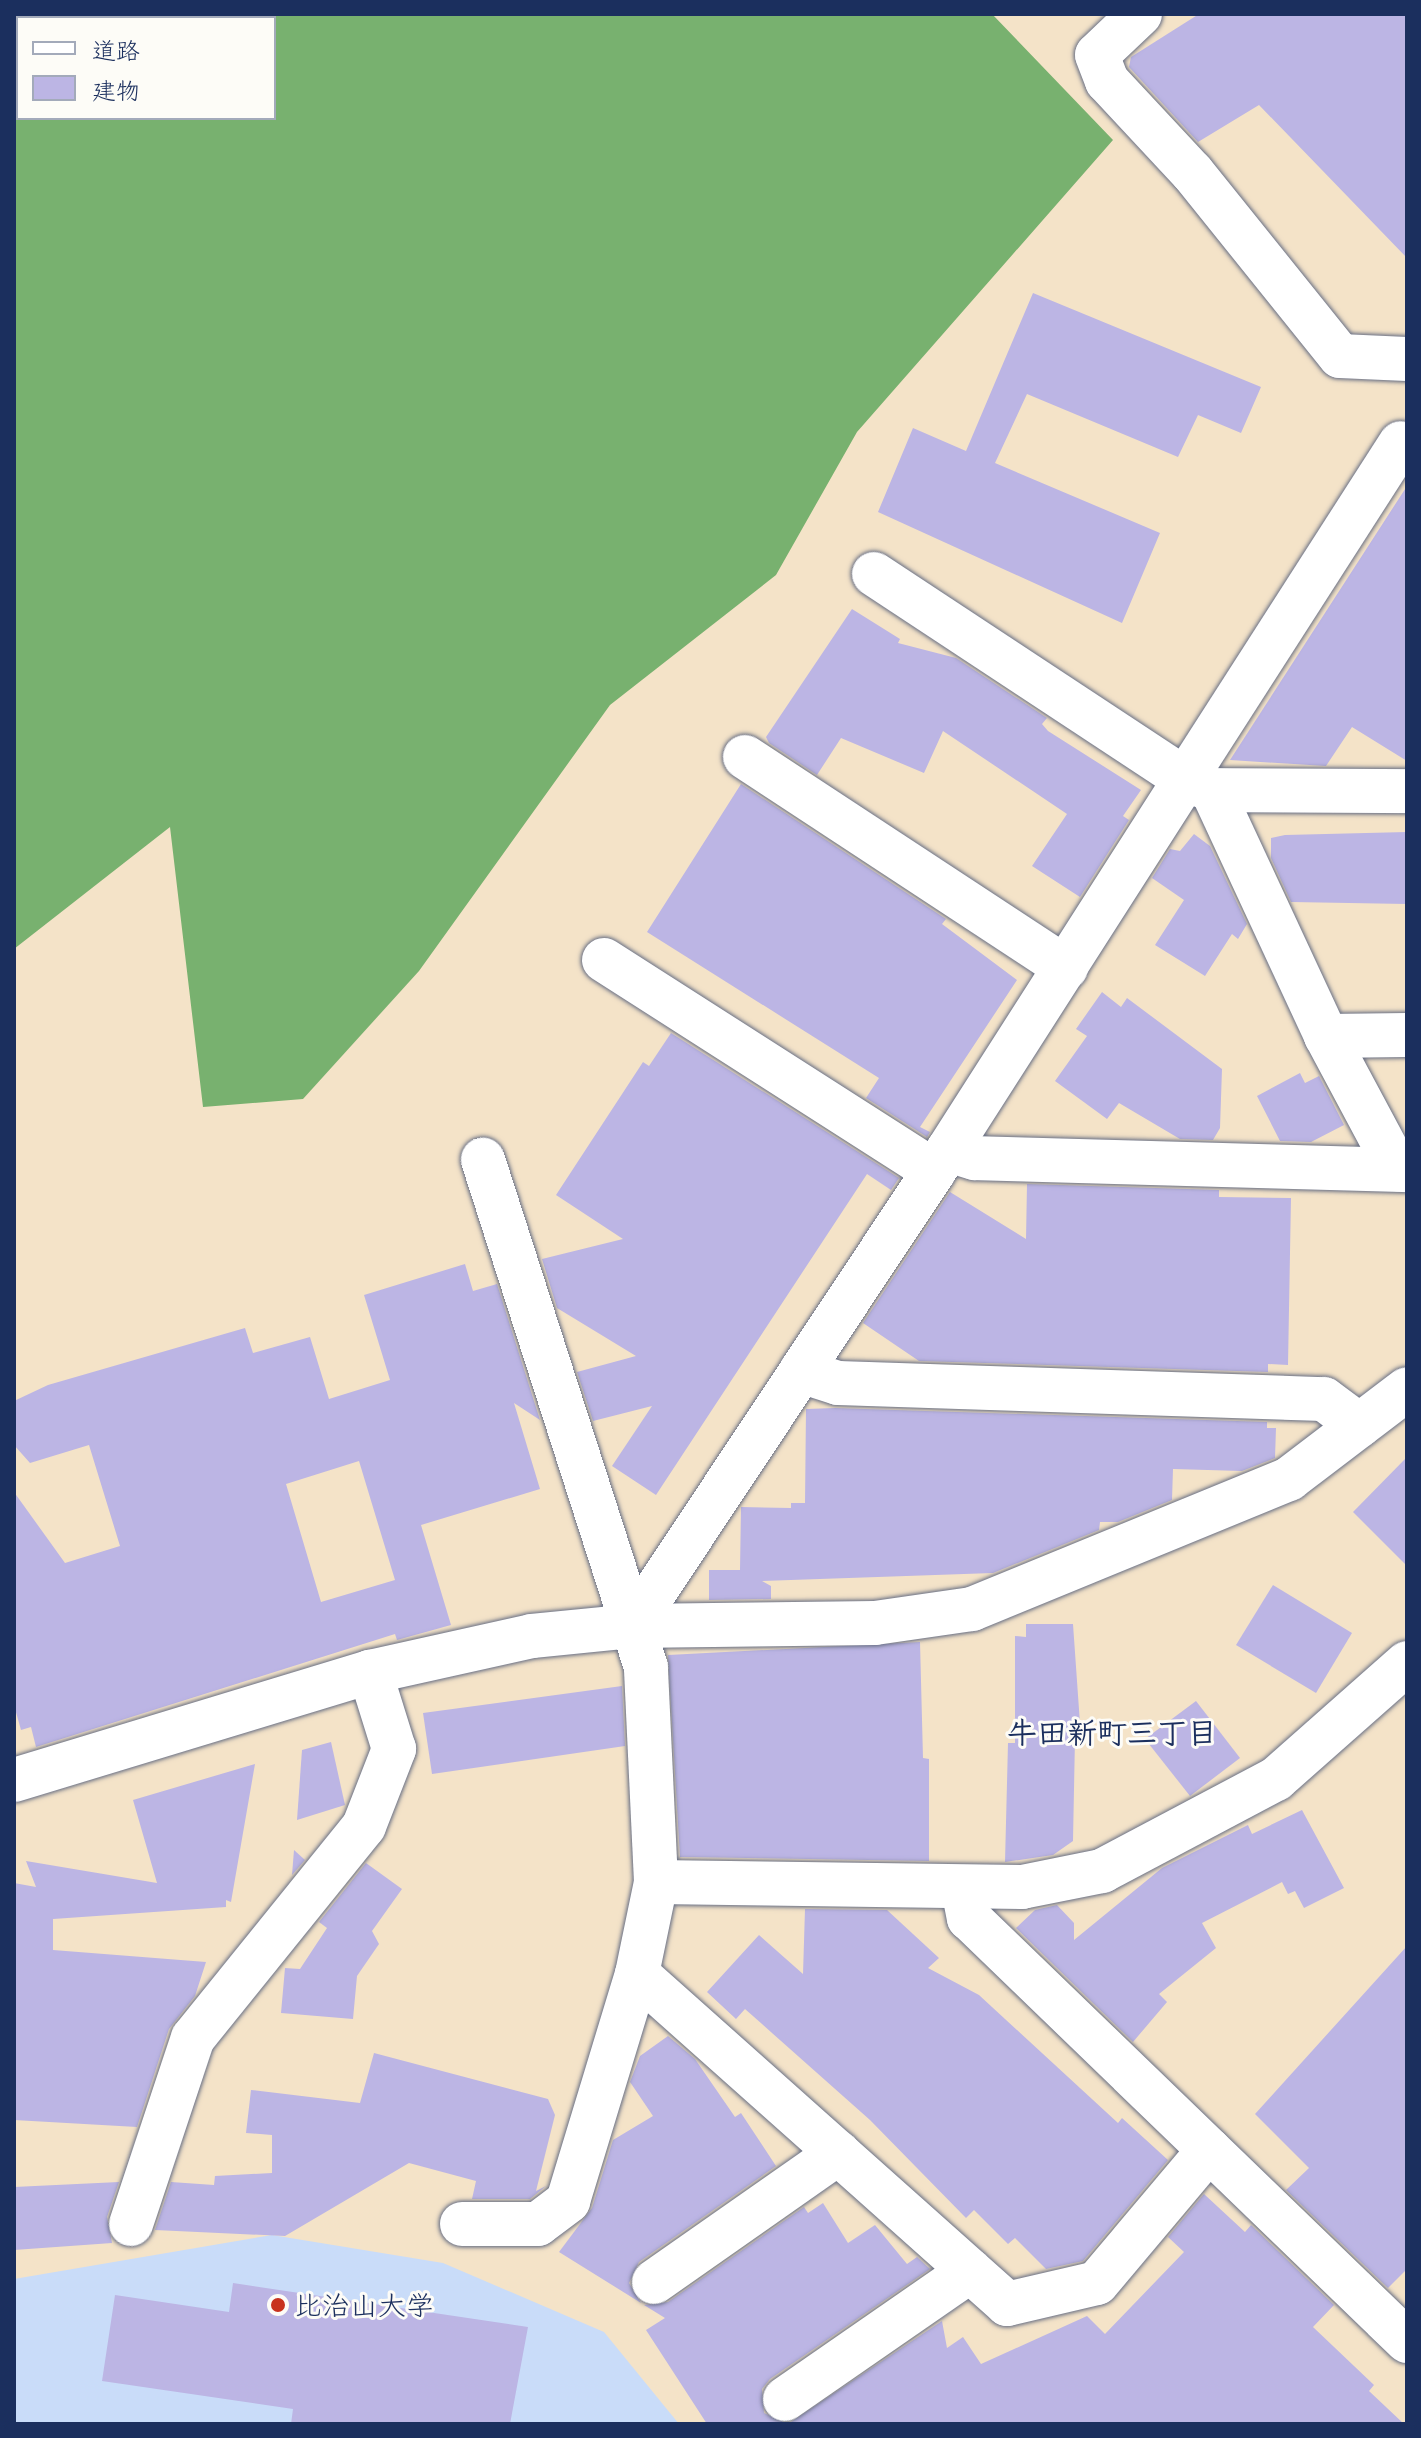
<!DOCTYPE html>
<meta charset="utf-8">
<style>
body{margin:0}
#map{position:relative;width:1421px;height:2438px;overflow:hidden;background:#f4e3c8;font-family:"Patrick Hand","Klee One",sans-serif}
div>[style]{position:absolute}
.built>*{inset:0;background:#c9dcf9}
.forest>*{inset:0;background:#78b16f}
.building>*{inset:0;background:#bcb5e4}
.roads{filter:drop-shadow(0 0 2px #676e83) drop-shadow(0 0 2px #676e83)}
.minor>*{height:44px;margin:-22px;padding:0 22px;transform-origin:22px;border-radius:22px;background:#fff}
.dots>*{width:22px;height:22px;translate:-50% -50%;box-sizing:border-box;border:4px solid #fdfcf7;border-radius:50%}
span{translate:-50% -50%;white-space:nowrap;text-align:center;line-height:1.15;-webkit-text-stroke:6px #fdfcf7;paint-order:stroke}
.poi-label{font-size:28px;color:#1b2f5e}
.left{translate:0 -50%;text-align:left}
.neighbourhood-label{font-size:30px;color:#1b2f5e;font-weight:700}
.frame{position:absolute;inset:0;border:16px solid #1b2f5e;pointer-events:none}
.legend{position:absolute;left:16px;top:16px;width:260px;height:104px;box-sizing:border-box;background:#fdfcf7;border:2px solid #a3aaba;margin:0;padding:10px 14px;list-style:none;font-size:24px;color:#1b2f5e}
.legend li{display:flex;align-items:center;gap:16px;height:40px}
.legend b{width:40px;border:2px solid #a3aaba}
</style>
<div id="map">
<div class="built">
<i style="clip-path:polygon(272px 2235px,443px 2263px,604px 2332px,679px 2424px,14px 2424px,14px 2279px)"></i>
</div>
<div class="forest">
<i style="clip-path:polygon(evenodd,14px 14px,992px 14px,1113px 140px,857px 432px,776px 575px,610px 705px,419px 971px,303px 1099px,203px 1107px,170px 827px,14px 949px,14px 14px,18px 18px,274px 18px,274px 118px,18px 118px,18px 18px)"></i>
</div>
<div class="building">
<i style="clip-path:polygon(1199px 14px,1407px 14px,1407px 258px,1259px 105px,1198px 142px,1129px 67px,1131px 57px)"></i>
<i style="clip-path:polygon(1033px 293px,1261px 387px,1241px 433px,1198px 415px,1178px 457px,1027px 394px,995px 463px,1160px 533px,1122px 623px,878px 512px,913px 428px,966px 451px)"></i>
<i style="clip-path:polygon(1407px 486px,1407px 761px,1352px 727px,1326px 766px,1230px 760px)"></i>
<i style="clip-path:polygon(852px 609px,900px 639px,898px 643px,956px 658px,1047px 718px,1042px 724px,1048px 731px,1141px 790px,1123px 816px,1129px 820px,1080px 897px,1032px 866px,1067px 814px,943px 731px,924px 773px,841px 738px,817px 775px,769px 743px,766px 737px)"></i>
<i style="clip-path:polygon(741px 784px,946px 919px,942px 924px,1017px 980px,920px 1127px,930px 1132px,927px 1137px,866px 1098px,879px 1078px,647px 932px)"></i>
<i style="clip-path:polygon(1407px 832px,1407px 904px,1291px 902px,1271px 858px,1271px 838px,1285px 835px)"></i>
<i style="clip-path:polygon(1194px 834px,1210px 846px,1247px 924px,1238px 939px,1232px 934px,1205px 976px,1155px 945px,1184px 900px,1152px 878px,1170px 849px,1180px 851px)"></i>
<i style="clip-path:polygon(1102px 992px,1121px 1007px,1127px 998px,1222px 1069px,1220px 1128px,1213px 1140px,1180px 1139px,1119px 1103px,1107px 1119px,1055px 1081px,1087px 1036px,1076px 1029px)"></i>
<i style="clip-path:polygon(671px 1033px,899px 1178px,891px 1190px,867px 1174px,656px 1495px,612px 1466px,652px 1406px,593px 1421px,577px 1372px,636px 1356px,557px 1308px,542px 1259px,623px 1239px,556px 1195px,643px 1062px,649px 1066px)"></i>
<i style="clip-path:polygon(1300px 1073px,1305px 1083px,1319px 1076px,1344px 1125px,1311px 1142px,1280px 1141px,1257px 1096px)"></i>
<i style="clip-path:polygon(1027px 1184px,1219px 1190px,1219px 1197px,1291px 1198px,1288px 1365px,1268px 1364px,1268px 1372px,919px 1361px,863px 1323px,950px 1192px,1026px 1239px)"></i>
<i style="clip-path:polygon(evenodd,465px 1264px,473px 1291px,497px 1284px,540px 1420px,514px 1403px,540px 1489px,421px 1525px,451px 1625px,397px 1640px,395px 1634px,36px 1747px,31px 1727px,21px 1730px,14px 1705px,14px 1492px,65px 1563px,120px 1546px,89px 1445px,30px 1463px,14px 1445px,14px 1401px,48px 1385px,245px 1328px,253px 1353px,310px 1337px,329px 1399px,390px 1380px,364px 1295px,465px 1264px,359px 1461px,395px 1580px,321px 1602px,286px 1484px,359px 1461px)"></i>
<i style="clip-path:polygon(835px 1408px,1267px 1422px,1267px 1428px,1276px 1428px,1275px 1458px,1242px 1471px,1173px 1469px,1172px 1500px,1118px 1522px,1100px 1522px,1099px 1530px,993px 1573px,762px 1581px,771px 1586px,771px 1599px,709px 1600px,709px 1570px,740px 1570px,741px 1507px,791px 1508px,791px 1503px,805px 1503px,806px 1409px)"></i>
<i style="clip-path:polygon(1407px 1457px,1407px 1566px,1353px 1512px)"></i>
<i style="clip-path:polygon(1273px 1585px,1352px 1633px,1316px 1693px,1236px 1645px)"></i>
<i style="clip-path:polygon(1026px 1624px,1073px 1624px,1081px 1738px,1075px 1738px,1073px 1841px,1053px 1855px,1005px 1862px,1008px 1743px,1015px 1743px,1015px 1636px,1026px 1637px)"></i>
<i style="clip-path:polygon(920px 1642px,923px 1758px,929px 1759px,929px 1861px,680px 1857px,668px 1655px)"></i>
<i style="clip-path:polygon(622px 1686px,625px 1746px,432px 1774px,423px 1713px)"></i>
<i style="clip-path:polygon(1196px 1701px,1240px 1758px,1190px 1796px,1145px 1739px)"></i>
<i style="clip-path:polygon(331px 1742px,345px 1805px,297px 1820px,302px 1750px)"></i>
<i style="clip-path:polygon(255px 1764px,231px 1902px,226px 1900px,226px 1907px,53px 1919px,53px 1950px,206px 1962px,195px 1996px,169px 2029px,137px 2127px,14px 2120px,14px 1883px,36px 1887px,26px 1861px,157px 1883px,133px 1800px)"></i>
<i style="clip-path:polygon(1302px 1810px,1344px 1888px,1304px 1908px,1295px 1891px,1288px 1894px,1282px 1882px,1202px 1923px,1216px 1948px,1159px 1994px,1167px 2002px,1133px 2042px,1016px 1928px,1035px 1910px,1057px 1905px,1074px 1923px,1074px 1940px,1162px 1868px,1248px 1825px,1252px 1834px)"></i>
<i style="clip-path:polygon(294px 1850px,305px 1860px,292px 1875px)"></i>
<i style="clip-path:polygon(366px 1863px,402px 1889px,372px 1931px,379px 1944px,357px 1976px,353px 2019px,281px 2013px,285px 1968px,300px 1969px,327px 1928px,319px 1922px)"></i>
<i style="clip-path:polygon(805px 1909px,887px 1910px,939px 1958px,928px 1968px,979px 1995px,1118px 2123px,1122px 2118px,1168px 2160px,1083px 2261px,1046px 2269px,1015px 2238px,1008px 2244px,974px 2210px,966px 2218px,870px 2120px,745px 2009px,736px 2019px,707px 1992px,759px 1935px,803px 1974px)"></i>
<i style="clip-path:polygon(1407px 1946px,1407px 2269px,1388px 2288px,1286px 2190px,1309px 2168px,1255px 2114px)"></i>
<i style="clip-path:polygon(668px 2036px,695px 2059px,735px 2117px,741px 2113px,776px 2166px,639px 2262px,629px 2283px,641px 2303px,559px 2252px,592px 2208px,613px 2140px,653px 2116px,630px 2082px,640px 2056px)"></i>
<i style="clip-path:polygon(374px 2053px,548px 2099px,555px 2115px,536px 2191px,546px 2186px,530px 2199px,472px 2199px,476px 2181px,409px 2163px,285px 2236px,155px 2230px,171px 2182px,214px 2185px,215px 2176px,272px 2173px,272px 2135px,246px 2133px,251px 2090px,360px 2103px)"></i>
<i style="clip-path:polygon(119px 2182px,107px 2217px,112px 2243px,14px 2250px,14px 2187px)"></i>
<i style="clip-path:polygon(1204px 2194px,1245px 2232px,1251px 2225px,1334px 2305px,1313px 2327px,1374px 2385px,1369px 2391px,1404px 2424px,707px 2424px,646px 2330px,665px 2318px,644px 2305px,668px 2302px,804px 2207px,808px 2213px,823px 2203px,848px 2243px,875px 2225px,907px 2264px,917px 2257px,930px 2269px,770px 2379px,762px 2389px,764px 2413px,788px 2424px,942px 2321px,947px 2348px,963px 2337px,981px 2364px,1087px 2316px,1105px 2334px,1184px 2252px,1168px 2237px)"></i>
<i style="clip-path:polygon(233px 2283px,528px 2327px,510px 2424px,291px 2424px,293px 2409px,102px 2381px,115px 2295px,229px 2312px)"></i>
</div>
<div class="roads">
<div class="minor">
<i style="left:1140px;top:14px;width:59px;rotate:136.4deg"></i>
<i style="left:1097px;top:55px;width:28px;rotate:69deg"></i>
<i style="left:1107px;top:81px;width:125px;rotate:47deg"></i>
<i style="left:1192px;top:172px;width:236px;rotate:51.2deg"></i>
<i style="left:1340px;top:356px;width:67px;rotate:2.6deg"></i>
<i style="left:874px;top:574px;width:372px;rotate:33.4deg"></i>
<i style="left:1185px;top:779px;width:399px;rotate:-57.3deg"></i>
<i style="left:745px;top:757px;width:384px;rotate:33.3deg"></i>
<i style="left:1212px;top:790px;width:271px;rotate:65.1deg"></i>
<i style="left:1326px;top:1036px;width:151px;rotate:61.9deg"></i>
<i style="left:604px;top:960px;width:392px;rotate:32.6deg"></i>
<i style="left:1326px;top:1036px;width:81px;rotate:-0.7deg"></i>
<i style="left:948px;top:1150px;width:28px;rotate:17deg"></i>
<i style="left:975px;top:1158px;width:432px;rotate:1.6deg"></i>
<i style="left:801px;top:1371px;width:39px;rotate:18deg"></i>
<i style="left:838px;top:1383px;width:486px;rotate:1.9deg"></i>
<i style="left:1324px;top:1399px;width:44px;rotate:36.6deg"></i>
<i style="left:632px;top:1626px;width:571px;rotate:-56.42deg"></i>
<i style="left:948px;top:1150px;width:440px;rotate:-57.4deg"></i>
<i style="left:1185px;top:779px;width:29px;rotate:22deg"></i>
<i style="left:1212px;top:790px;width:195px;rotate:0.3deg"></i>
<i style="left:14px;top:1780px;width:372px;rotate:-16.9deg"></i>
<i style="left:370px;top:1672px;width:166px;rotate:-12.5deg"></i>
<i style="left:532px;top:1636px;width:100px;rotate:-5.7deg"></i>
<i style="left:632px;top:1626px;width:243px;rotate:-0.7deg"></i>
<i style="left:875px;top:1623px;width:98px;rotate:-8.2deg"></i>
<i style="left:972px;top:1609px;width:343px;rotate:-22.3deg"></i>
<i style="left:1289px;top:1479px;width:148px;rotate:-37.3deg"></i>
<i style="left:656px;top:1882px;width:366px;rotate:0.8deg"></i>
<i style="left:1022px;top:1887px;width:82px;rotate:-11.3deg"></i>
<i style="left:1102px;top:1871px;width:197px;rotate:-27.9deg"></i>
<i style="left:1276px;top:1779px;width:175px;rotate:-41.5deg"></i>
<i style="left:963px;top:1888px;width:31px;rotate:79deg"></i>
<i style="left:969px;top:1918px;width:609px;rotate:44deg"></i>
<i style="left:637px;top:1974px;width:496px;rotate:41.7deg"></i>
<i style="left:1007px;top:2304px;width:92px;rotate:-13.1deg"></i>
<i style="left:1097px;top:2283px;width:174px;rotate:-49.9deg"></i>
<i style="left:131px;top:2224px;width:196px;rotate:-71.6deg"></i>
<i style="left:193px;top:2038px;width:272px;rotate:-51.1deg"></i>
<i style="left:364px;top:1826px;width:83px;rotate:-68.7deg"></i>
<i style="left:394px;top:1749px;width:81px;rotate:-107.3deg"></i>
<i style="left:462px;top:2224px;width:76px"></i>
<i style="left:538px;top:2224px;width:38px;rotate:-37deg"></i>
<i style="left:568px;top:2201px;width:237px;rotate:-73.1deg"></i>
<i style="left:637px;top:1974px;width:94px;rotate:-78.3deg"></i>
<i style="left:656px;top:1882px;width:215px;rotate:-92.7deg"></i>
<i style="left:646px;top:1667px;width:533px;rotate:-107.82deg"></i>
<i style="left:654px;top:2282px;width:225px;rotate:-35deg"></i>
<i style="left:785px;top:2399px;width:225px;rotate:-34.7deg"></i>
</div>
</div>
<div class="dots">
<i style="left:278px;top:2305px;background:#c8321e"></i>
</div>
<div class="poi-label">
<span class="left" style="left:294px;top:2305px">比治山大学</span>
</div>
<div class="neighbourhood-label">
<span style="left:1112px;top:1732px">牛田新町三丁目</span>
</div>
<div class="frame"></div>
<ul class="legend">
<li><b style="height:10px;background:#fff"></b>道路</li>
<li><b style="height:22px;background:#bcb5e4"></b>建物</li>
</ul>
</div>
